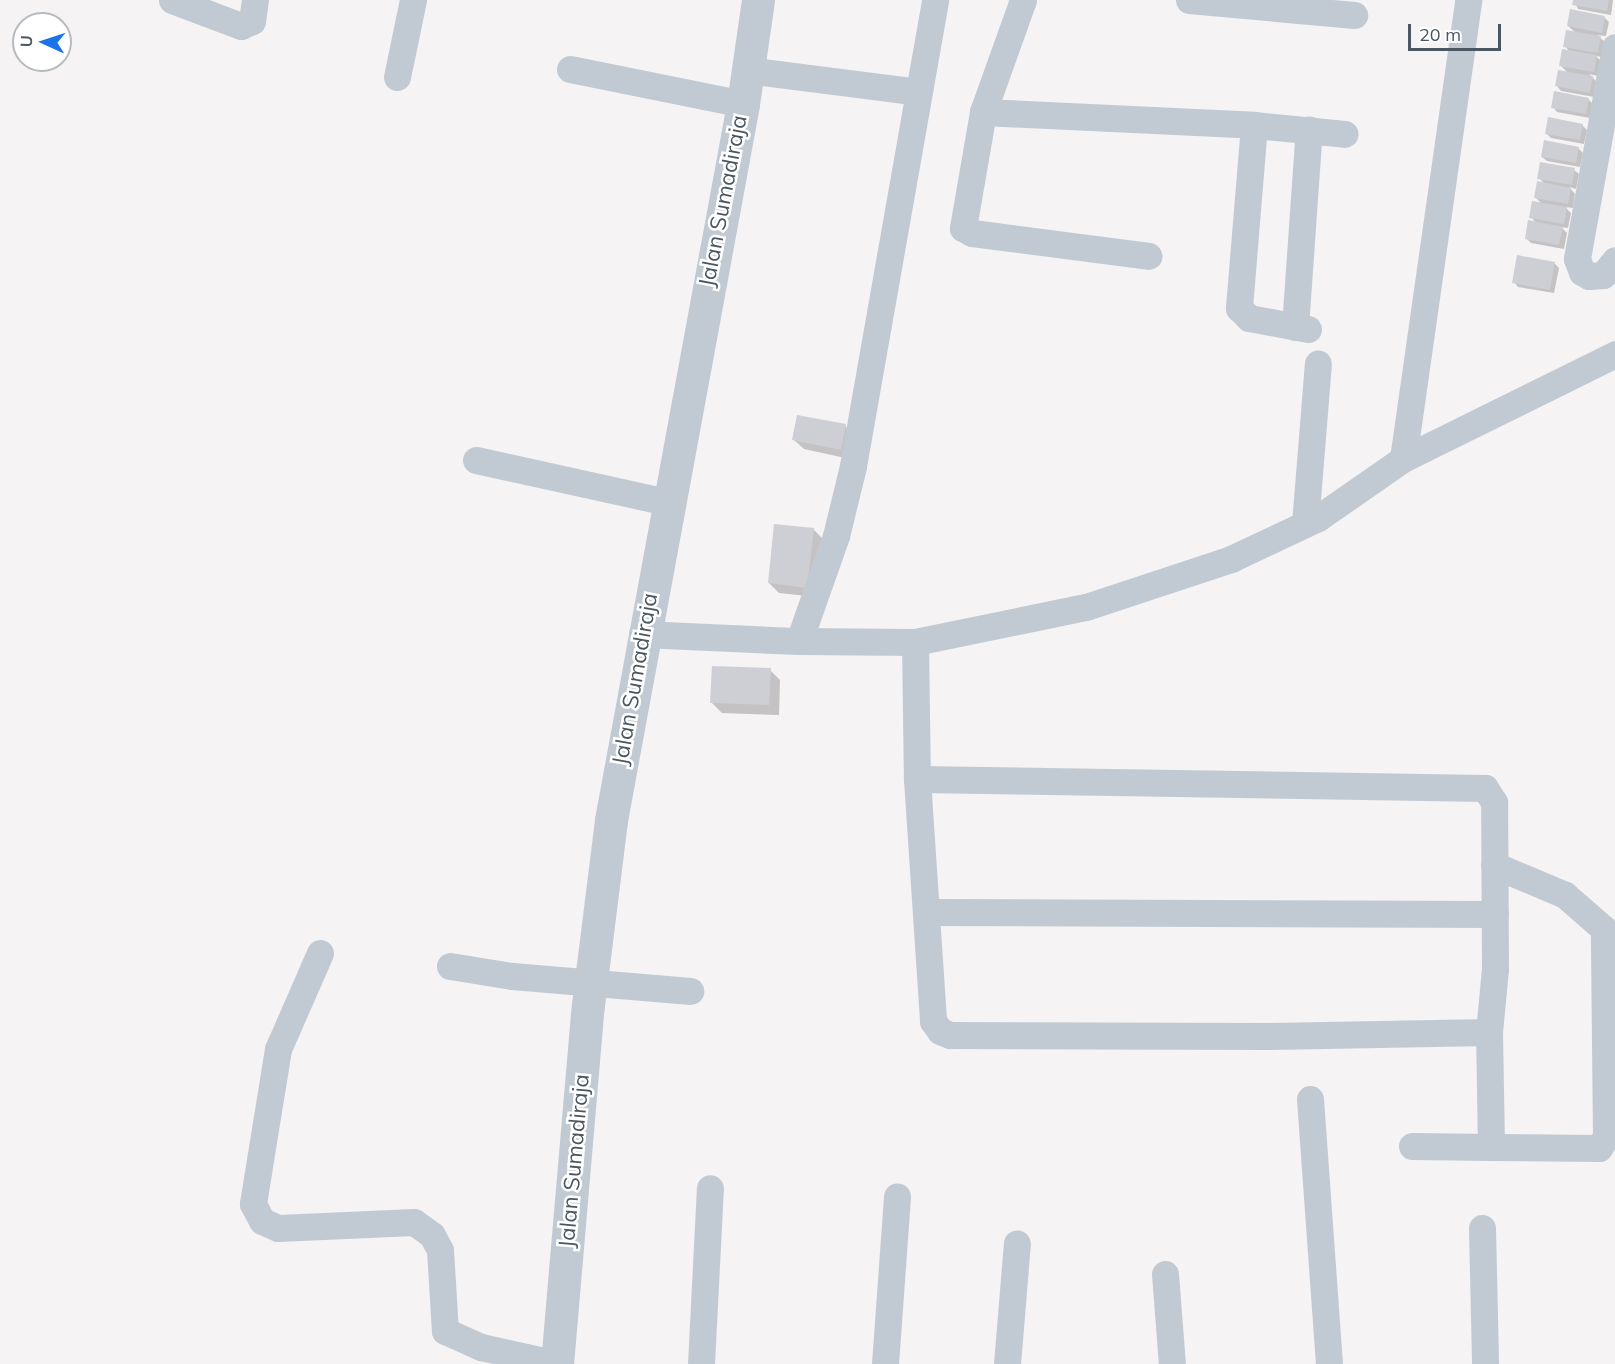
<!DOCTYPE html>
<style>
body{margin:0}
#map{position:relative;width:1615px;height:1364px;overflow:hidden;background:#f5f3f3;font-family:Mulish,sans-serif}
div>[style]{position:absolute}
.shadow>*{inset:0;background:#0003}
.building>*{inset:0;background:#cdcfd5}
.minor>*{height:27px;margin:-13.5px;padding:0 13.5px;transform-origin:13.5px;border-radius:13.5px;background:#c1cad2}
.tertiary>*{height:33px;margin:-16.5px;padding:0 16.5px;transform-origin:16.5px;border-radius:16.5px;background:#c1cad2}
span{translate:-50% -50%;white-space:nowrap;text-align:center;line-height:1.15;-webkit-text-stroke:5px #fff;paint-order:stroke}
.street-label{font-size:22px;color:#4a5661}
.north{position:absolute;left:12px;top:12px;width:60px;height:60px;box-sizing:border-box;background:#fff;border:2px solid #b7bbc0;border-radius:50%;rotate:273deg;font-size:16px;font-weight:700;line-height:24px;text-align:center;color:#4a5661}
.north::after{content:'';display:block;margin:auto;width:21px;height:27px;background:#1a73e8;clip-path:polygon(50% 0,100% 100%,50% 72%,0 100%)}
.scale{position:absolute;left:1408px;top:24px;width:93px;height:27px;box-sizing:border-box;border:3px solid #4a5661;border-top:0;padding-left:8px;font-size:18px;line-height:21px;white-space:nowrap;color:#4a5661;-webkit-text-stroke:4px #fff;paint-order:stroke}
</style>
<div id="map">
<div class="shadow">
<i style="clip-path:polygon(1574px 0,1613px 0,1611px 15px,1578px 9px)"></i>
<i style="clip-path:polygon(1604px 17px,1609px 22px,1606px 36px,1597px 35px,1605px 42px,1602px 57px,1596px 56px,1601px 61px,1598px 76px,1589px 74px,1597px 82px,1594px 97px,1561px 91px,1557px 86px,1568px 73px,1561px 66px,1570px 52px,1565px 46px,1576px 33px,1568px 26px)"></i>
<i style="clip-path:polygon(1588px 99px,1593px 104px,1590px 118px,1557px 112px,1553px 107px)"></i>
<i style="clip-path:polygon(1582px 125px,1587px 130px,1584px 144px,1551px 138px,1546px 133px)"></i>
<i style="clip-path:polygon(1578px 148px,1583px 153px,1580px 167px,1547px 161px,1542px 157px)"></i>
<i style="clip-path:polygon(1574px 170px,1579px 174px,1576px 189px,1569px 187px,1575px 194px,1573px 208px,1565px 207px,1571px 213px,1568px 228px,1561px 227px,1567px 233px,1564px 249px,1531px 243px,1526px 238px,1537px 224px,1531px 217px,1542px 204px,1535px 197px,1545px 184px,1539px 178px)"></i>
<i style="clip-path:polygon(1554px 263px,1559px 268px,1554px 293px,1518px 287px,1514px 282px)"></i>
<i style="clip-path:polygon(845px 426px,855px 436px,850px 459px,804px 449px,794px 440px)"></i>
<i style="clip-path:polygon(813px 529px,823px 539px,817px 597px,779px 593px,769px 583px)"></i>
<i style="clip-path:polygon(770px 670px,780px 680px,779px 715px,722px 713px,712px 703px)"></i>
</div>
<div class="building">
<i style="clip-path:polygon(1573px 0,1609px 0,1607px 11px,1572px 5px)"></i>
<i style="clip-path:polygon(1570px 9px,1605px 16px,1602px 33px,1567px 26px)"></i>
<i style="clip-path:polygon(1566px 30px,1601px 36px,1598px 53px,1563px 47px)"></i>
<i style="clip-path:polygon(1562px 49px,1597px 55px,1594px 72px,1559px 66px)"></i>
<i style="clip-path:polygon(1558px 70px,1593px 76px,1590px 93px,1555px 86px)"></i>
<i style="clip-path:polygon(1554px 91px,1589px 98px,1586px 114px,1551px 108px)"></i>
<i style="clip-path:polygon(1548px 117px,1583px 124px,1580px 140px,1545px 134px)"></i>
<i style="clip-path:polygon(1544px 140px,1579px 147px,1576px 163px,1541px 157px)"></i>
<i style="clip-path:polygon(1540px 162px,1575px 168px,1572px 185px,1537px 179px)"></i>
<i style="clip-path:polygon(1537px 181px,1571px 188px,1568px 204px,1534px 198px)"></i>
<i style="clip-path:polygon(1532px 201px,1567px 207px,1564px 224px,1529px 218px)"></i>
<i style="clip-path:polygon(1528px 220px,1563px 227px,1559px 245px,1525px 239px)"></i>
<i style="clip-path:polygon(1517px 255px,1555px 262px,1550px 290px,1512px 283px)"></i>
<i style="clip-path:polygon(797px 415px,846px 424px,841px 450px,792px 440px)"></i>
<i style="clip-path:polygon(774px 524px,814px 528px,807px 588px,768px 583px)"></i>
<i style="clip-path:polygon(712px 666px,771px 668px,769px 705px,710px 703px)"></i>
</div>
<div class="minor">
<i style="left:172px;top:0;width:74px;rotate:20.6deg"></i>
<i style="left:241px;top:26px;width:12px;rotate:-24deg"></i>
<i style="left:252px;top:21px;width:21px;rotate:-82deg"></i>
<i style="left:1023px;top:0;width:119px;rotate:109.7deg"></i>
<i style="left:983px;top:112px;width:118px;rotate:99.8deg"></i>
<i style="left:963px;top:228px;width:10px;rotate:29deg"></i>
<i style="left:972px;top:233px;width:178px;rotate:7.4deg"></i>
<i style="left:1189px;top:0;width:166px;rotate:5.2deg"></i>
<i style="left:1615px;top:47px;width:215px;rotate:100.2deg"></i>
<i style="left:1577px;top:259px;width:14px;rotate:69deg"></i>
<i style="left:1582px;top:272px;width:8px;rotate:30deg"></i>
<i style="left:1589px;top:276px;width:14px;rotate:-4deg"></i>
<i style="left:1603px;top:275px;width:19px;rotate:-51deg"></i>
<i style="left:570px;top:69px;width:177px;rotate:11.4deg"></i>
<i style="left:747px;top:70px;width:173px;rotate:7.3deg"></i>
<i style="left:397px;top:77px;width:79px;rotate:-78.3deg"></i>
<i style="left:983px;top:112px;width:271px;rotate:2.7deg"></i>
<i style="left:1254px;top:125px;width:91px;rotate:5.6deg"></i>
<i style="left:1254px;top:125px;width:184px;rotate:94.7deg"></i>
<i style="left:1239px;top:308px;width:14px;rotate:45deg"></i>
<i style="left:1249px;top:318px;width:60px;rotate:10.6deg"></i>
<i style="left:1295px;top:327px;width:198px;rotate:-86deg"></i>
<i style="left:1403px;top:459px;width:464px;rotate:-81.9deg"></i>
<i style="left:476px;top:460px;width:196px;rotate:12.4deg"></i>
<i style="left:1305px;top:524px;width:161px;rotate:-85.4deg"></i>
<i style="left:642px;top:634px;width:157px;rotate:2.6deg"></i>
<i style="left:799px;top:641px;width:116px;rotate:0.5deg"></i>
<i style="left:915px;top:642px;width:175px;rotate:-11.6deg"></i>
<i style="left:1086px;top:607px;width:153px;rotate:-18.3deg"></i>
<i style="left:1231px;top:559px;width:96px;rotate:-25.2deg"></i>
<i style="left:1318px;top:518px;width:103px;rotate:-34.8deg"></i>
<i style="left:1403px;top:459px;width:237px;rotate:-26.3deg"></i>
<i style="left:799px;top:641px;width:111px;rotate:-70.6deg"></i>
<i style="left:836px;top:536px;width:72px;rotate:-76.3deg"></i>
<i style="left:853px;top:466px;width:473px;rotate:-80deg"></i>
<i style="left:915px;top:642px;width:137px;rotate:89.2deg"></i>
<i style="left:917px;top:779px;width:243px;rotate:86.2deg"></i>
<i style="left:933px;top:1021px;width:12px;rotate:55deg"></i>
<i style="left:940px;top:1031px;width:11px;rotate:22deg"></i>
<i style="left:950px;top:1035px;width:315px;rotate:0.2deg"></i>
<i style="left:1265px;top:1036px;width:224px;rotate:-1deg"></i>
<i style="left:1489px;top:1032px;width:63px;rotate:-84.6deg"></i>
<i style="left:1495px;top:969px;width:167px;rotate:-90.3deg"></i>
<i style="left:1494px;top:802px;width:17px;rotate:-123deg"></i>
<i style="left:1485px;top:788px;width:568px;rotate:-179.09deg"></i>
<i style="left:926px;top:912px;width:569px;rotate:0.2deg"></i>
<i style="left:320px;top:953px;width:105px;rotate:113.6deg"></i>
<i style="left:278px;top:1049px;width:157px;rotate:99.2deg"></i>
<i style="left:253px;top:1204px;width:19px;rotate:62deg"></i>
<i style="left:262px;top:1221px;width:17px;rotate:24deg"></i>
<i style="left:278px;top:1228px;width:136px;rotate:-2.5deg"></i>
<i style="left:414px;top:1222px;width:22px;rotate:36deg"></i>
<i style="left:432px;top:1235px;width:17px;rotate:62deg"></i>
<i style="left:440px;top:1250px;width:81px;rotate:86.5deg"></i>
<i style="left:445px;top:1331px;width:39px;rotate:24deg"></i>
<i style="left:481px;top:1347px;width:78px;rotate:12.6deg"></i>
<i style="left:450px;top:966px;width:63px;rotate:9.2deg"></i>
<i style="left:512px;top:976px;width:179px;rotate:4.8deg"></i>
<i style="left:1489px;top:1032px;width:115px;rotate:89deg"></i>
<i style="left:1491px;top:1147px;width:108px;rotate:0.5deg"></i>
<i style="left:1599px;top:1148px;width:13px;rotate:-58deg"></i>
<i style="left:1606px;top:1137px;width:208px;rotate:-90.6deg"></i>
<i style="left:1604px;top:929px;width:52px;rotate:-138.9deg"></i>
<i style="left:1565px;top:895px;width:77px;rotate:-157.1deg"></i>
<i style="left:1310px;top:1099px;width:266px;rotate:85.9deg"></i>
<i style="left:1412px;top:1146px;width:79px;rotate:0.7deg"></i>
<i style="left:1482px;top:1228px;width:136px;rotate:88.7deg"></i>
<i style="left:1165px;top:1274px;width:90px;rotate:85.6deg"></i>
<i style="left:701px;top:1364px;width:176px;rotate:-87.1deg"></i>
<i style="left:885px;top:1364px;width:168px;rotate:-85.9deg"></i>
<i style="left:1007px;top:1364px;width:121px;rotate:-85.3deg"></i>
</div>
<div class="tertiary">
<i style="left:557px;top:1364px;width:360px;rotate:-85.1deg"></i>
<i style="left:588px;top:1005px;width:186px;rotate:-82.9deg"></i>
<i style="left:611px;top:820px;width:728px;rotate:-79.55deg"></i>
<i style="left:743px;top:104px;width:105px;rotate:-81.8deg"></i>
</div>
<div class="street-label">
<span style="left:723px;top:201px;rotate:-79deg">Jalan Sumadiraja</span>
<span style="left:635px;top:679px;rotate:-80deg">Jalan Sumadiraja</span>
<span style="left:574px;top:1161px;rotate:-85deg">Jalan Sumadiraja</span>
</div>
<div class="north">U</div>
<div class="scale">20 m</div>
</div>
